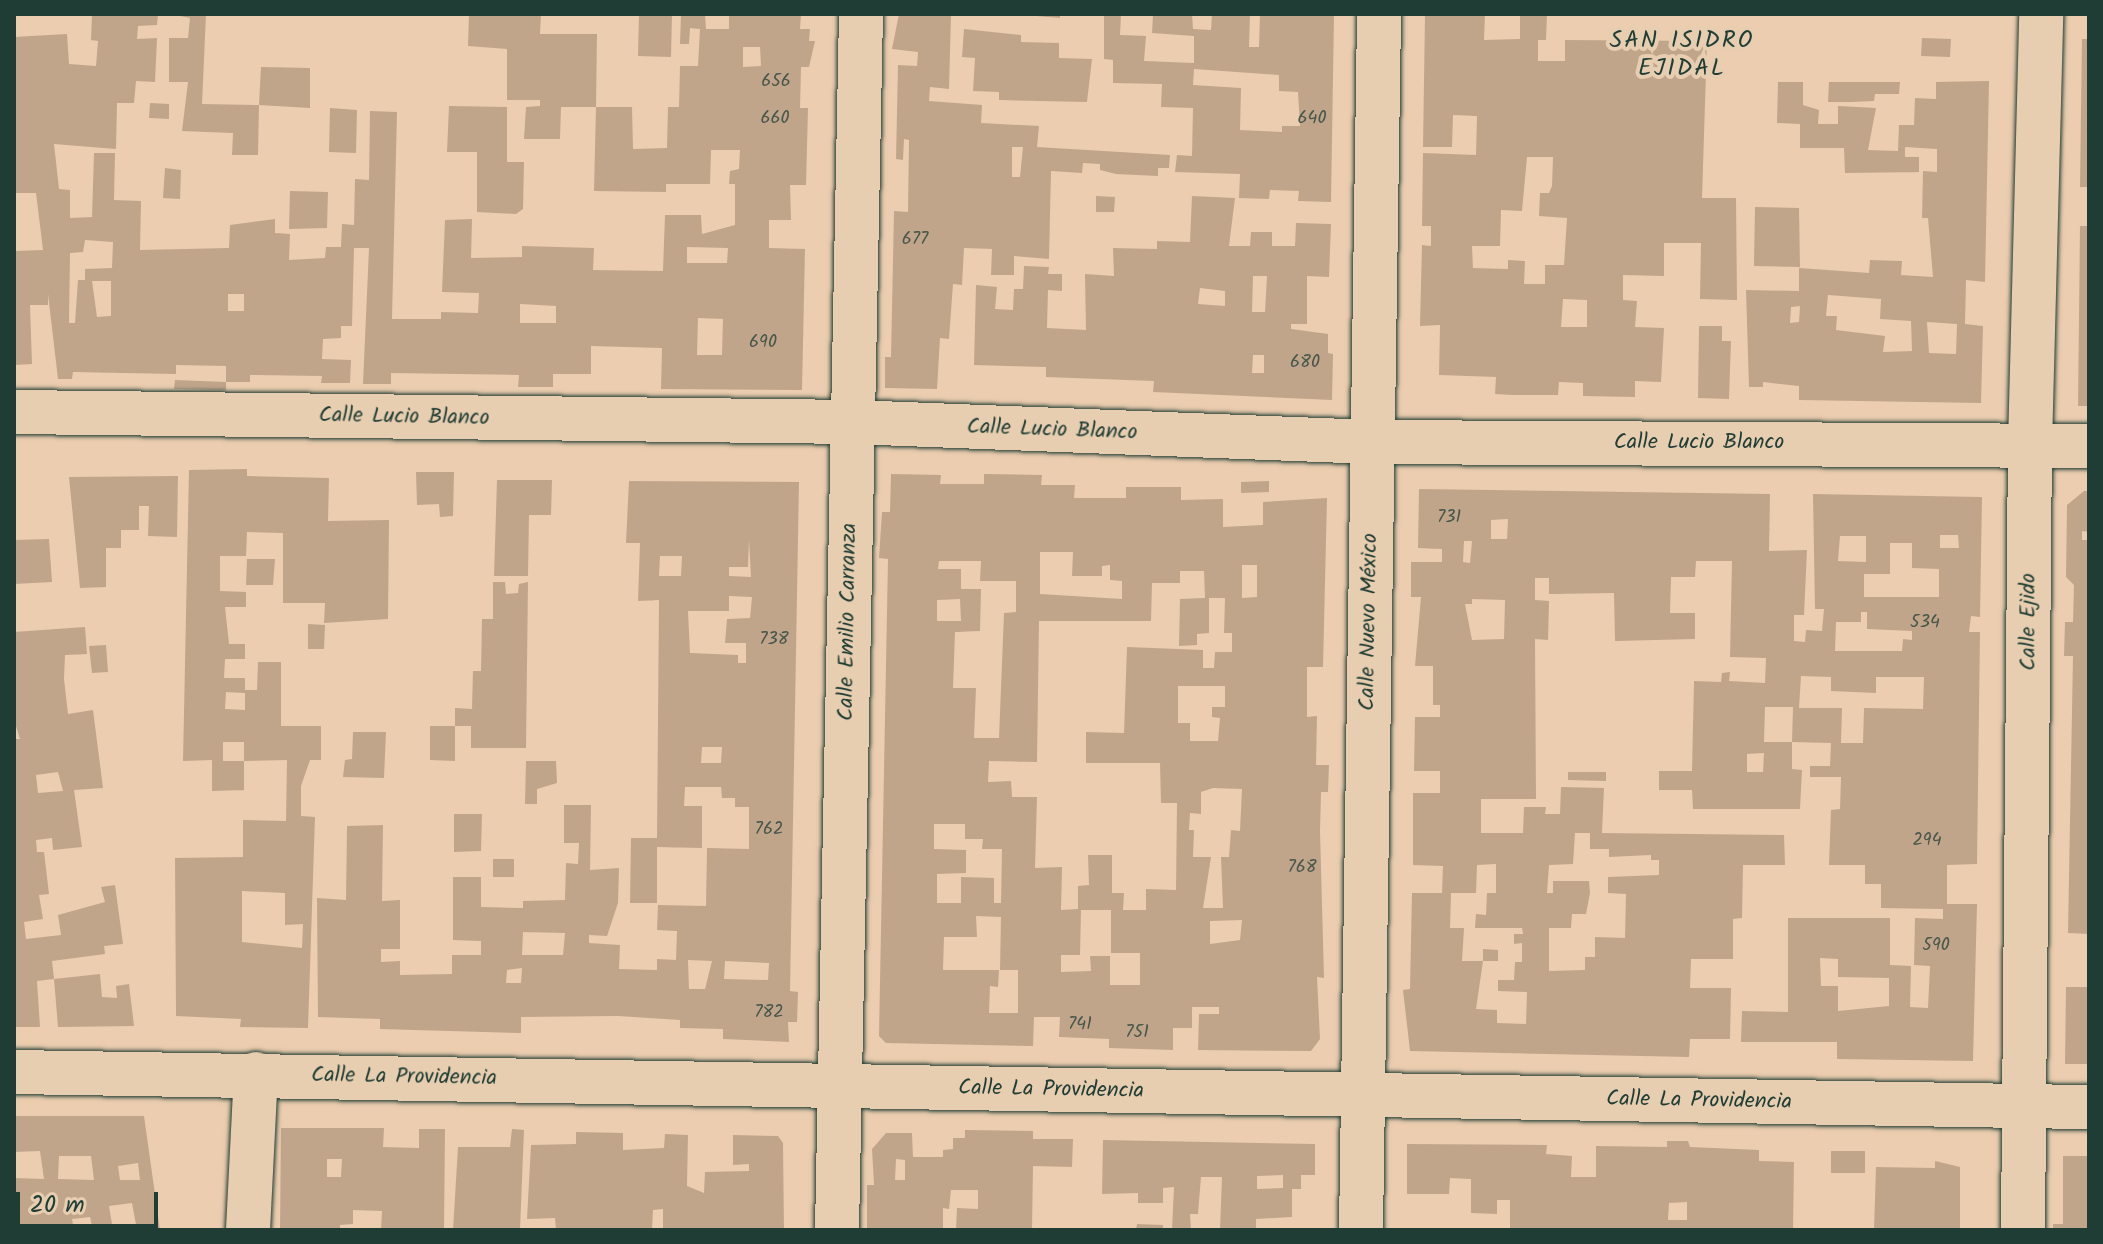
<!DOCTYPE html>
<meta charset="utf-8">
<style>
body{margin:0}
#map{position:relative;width:2103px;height:1244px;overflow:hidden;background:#eccdaf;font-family:Kalam,sans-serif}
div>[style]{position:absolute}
.building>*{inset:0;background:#c1a58b}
.roads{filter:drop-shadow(0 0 2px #1f3d34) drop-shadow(0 0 2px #1f3d34)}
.minor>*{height:44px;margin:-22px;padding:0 22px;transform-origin:22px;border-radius:22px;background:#e8ceb0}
span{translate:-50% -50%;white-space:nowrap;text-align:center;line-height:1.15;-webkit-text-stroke:8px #e8ceb0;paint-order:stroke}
.number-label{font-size:18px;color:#48574a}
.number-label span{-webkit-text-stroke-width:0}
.street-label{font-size:22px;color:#1f3d34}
.neighbourhood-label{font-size:24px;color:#1f3d34;letter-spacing:2px}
.frame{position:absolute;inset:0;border:16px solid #1f3d34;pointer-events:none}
.scale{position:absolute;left:16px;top:1192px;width:142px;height:36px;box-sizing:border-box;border:4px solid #1f3d34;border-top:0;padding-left:10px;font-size:24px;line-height:28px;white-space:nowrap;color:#1f3d34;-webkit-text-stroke:6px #e8ceb0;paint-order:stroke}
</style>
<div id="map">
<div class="building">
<i style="clip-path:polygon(evenodd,92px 14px,158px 14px,157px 25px,138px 26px,137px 39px,157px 38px,155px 82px,136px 81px,134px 103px,117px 103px,116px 149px,54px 144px,59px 189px,70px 190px,70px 218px,92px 217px,94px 153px,115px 153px,114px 200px,141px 201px,140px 250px,229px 248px,230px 225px,275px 219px,275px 233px,290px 234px,289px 260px,325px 258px,326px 247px,341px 247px,342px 224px,354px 225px,355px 179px,369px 180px,370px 111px,397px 112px,392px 319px,441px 319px,441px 312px,478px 313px,479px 293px,442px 292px,445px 220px,472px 219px,471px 258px,522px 257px,522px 246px,594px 248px,593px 270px,663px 271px,665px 215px,701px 215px,702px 234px,735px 225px,735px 184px,729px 184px,730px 171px,739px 169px,740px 150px,711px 150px,710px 184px,666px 184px,666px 192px,594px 191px,596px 107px,632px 107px,633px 149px,667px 148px,668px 107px,679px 107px,680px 66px,698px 66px,700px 29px,690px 28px,689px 44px,680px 44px,681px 14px,705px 14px,706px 29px,729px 29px,729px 14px,801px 14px,800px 29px,810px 29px,809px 41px,815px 41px,809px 67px,801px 67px,800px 108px,808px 108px,806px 185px,790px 185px,791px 220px,769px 220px,769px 248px,805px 249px,802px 390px,661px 389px,662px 348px,591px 346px,591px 374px,553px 374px,553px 387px,518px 387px,519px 375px,391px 373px,391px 384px,363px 384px,369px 248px,354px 248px,352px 326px,341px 326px,341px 338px,323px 339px,322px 359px,351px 360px,350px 383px,321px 383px,322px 376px,250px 375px,250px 382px,226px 382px,226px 366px,176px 365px,176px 374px,73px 372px,72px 379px,58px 379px,48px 294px,48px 305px,30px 305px,32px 364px,14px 365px,14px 251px,43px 250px,36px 193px,14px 193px,14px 37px,67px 34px,69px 64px,96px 66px,98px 41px,91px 40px,92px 14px,743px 47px,760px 47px,761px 66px,743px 67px,743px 47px,92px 14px,85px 240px,113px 242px,112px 268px,85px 269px,85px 280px,78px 280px,75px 323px,69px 323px,70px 253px,83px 252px,85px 240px,92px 14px,687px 247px,728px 248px,727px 263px,687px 263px,687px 247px,92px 14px,92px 281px,111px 281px,111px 316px,97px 317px,92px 281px,92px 14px,228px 294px,244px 294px,244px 311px,228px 311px,228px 294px,92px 14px,520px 304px,556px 306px,556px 323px,520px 323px,520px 304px,92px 14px,698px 318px,723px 319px,722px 355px,697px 355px,698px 318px)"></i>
<i style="clip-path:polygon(170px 14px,206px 14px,202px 104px,259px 105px,261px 67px,310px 68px,310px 108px,259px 105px,258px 155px,232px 155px,233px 133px,182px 131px,188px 82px,169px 82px,169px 38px,188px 38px,190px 18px)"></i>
<i style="clip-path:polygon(469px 14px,541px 14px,540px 34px,597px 34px,596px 107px,561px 107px,560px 139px,524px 139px,526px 107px,540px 106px,540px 100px,507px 100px,507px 49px,468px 46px)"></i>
<i style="clip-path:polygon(639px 14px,672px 14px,671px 57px,638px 56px)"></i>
<i style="clip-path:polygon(evenodd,899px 14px,951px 14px,949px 89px,930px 87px,929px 101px,982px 105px,981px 123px,1039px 126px,1037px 147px,1170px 155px,1169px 168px,1158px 168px,1158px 176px,1116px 174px,1100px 170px,1100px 164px,1083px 163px,1082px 173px,1051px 171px,1049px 259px,1014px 256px,1014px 275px,991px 275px,992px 249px,964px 248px,962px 285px,953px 284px,949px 339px,940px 338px,937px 389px,885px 388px,885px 357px,891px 357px,894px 211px,908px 212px,909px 140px,904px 139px,903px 160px,896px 159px,898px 65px,917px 66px,918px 52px,892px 49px,899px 14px,1012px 147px,1023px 147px,1020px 177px,1012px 177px,1012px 147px)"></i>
<i style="clip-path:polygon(1036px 14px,1060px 14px,1060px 18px,1036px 16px)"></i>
<i style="clip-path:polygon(evenodd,1104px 14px,1121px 14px,1120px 35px,1146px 36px,1144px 61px,1194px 63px,1194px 36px,1152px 33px,1153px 14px,1192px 14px,1193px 29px,1211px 30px,1212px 14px,1250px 14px,1249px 47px,1259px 47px,1260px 14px,1334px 14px,1331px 202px,1298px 201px,1299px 191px,1270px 190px,1269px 199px,1239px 198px,1240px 174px,1175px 172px,1177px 155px,1192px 156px,1193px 108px,1161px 107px,1162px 84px,1113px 83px,1113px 60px,1104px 59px,1104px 14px,1194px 69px,1279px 75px,1279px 91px,1298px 92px,1300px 126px,1282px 126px,1282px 132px,1240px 130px,1241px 88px,1193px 85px,1194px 69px)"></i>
<i style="clip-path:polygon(evenodd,1425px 14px,1485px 14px,1484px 40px,1520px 39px,1520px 14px,1547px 14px,1546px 40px,1538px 40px,1538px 61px,1565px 61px,1565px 40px,1707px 41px,1702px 198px,1736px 198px,1737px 300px,1700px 299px,1701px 243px,1664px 243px,1664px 276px,1623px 275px,1623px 300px,1637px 301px,1635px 327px,1664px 328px,1661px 382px,1635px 381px,1635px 397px,1583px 396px,1583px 383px,1559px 382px,1558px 395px,1512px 395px,1495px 394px,1496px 377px,1439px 375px,1440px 325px,1420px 326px,1422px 245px,1431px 246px,1431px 226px,1422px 226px,1423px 153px,1476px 155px,1477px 116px,1453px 115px,1452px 147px,1423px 147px,1425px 14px,1527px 157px,1553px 157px,1552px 186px,1549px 193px,1540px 193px,1539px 216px,1567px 218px,1564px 265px,1545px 265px,1545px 284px,1524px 284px,1525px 261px,1508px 260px,1508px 269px,1473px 268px,1472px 246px,1500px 246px,1501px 210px,1522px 211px,1527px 157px,1425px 14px,1563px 299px,1587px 300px,1587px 327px,1561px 327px,1563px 299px)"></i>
<i style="clip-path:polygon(964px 29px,1021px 35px,1021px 42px,1059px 43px,1059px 58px,1092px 59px,1087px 102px,999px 100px,999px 92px,973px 91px,975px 58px,962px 57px)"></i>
<i style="clip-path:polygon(1922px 38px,1951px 39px,1950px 57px,1921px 56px)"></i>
<i style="clip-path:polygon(2082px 39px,2089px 39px,2089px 187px,2080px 187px)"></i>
<i style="clip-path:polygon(evenodd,1989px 81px,1985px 282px,1966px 280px,1965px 324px,1983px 326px,1981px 403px,1799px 400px,1799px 386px,1763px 382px,1763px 387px,1749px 387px,1746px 290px,1799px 291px,1799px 268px,1869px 273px,1870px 260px,1902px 261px,1901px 275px,1933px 277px,1928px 218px,1922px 218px,1923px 171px,1937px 172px,1937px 149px,1905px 147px,1905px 157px,1919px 157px,1919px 172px,1845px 173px,1844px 148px,1800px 148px,1800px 124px,1777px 123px,1778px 82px,1803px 82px,1803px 105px,1819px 110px,1818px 124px,1838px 124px,1838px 106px,1876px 108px,1868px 150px,1898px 151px,1899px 125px,1914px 125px,1915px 98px,1936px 99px,1936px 82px,1989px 81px,1828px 295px,1881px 299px,1880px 319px,1911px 321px,1912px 351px,1883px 352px,1885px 336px,1836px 330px,1837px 316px,1826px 316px,1828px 295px,1989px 81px,1800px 306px,1799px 322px,1790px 323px,1791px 307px,1800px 306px,1989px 81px,1927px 322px,1957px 324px,1956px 354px,1929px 353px,1927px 322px)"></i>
<i style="clip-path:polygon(1829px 82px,1900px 82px,1899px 94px,1875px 94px,1874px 101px,1851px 102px,1828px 102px)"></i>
<i style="clip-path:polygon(150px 103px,169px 104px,169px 119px,149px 118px)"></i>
<i style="clip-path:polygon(449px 106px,507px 107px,507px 162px,524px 162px,523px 209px,516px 214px,477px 212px,477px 152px,447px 152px)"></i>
<i style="clip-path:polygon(330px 108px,357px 110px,356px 153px,329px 152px)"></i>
<i style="clip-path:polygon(165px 168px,181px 170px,180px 199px,163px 198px)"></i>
<i style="clip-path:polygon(290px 191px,328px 192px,327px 228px,289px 229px)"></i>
<i style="clip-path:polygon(1096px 196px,1115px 197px,1114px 212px,1096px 212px)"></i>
<i style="clip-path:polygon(evenodd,1192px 196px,1235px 198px,1229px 246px,1250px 246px,1251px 232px,1272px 232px,1272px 246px,1295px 246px,1296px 223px,1331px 224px,1329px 277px,1307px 276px,1307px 324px,1291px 324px,1291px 329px,1328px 334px,1328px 353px,1333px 354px,1332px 400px,1153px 392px,1154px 381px,1046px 377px,1046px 367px,974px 365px,976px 285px,997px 287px,995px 309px,1013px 310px,1014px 289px,1023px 289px,1024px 266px,1049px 267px,1048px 274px,1062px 274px,1062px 291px,1048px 290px,1047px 328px,1086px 330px,1085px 274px,1114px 276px,1113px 248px,1157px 249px,1157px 241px,1190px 242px,1192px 196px,1253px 276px,1267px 276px,1265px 312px,1252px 312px,1253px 276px,1192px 196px,1200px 288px,1225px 291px,1225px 306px,1198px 304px,1200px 288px,1192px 196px,1253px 355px,1264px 355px,1264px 373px,1252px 373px,1253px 355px)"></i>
<i style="clip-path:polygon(1755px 207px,1799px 208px,1800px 267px,1754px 266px)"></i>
<i style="clip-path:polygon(2080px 226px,2089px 226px,2089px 406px,2078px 406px)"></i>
<i style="clip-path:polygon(1699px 326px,1722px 326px,1722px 341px,1731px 341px,1729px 399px,1698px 398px)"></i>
<i style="clip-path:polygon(175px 380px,226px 382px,226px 390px,174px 389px)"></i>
<i style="clip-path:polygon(evenodd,247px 469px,247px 476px,329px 478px,328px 521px,389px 520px,388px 619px,324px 623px,325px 603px,283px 603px,283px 533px,247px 532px,246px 556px,220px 556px,220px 591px,246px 592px,246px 607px,225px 607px,229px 644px,245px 644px,245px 659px,225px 659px,224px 678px,245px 678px,245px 690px,257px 690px,258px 662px,281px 662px,281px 726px,321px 726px,321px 760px,310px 760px,301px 786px,301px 816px,315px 817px,308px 1028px,240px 1027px,241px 1019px,176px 1016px,175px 858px,243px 857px,243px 820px,286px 821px,287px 760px,244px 761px,244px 790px,212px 791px,212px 760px,183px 761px,189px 470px,247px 469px,226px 692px,245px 693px,245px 710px,225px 709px,226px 692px,247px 469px,223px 742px,244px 742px,244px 761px,223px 761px,223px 742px,247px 469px,242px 891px,285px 893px,285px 925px,303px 924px,302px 948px,242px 942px,242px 891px)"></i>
<i style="clip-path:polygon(416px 472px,454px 472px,453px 516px,440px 517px,439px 504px,417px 505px)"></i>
<i style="clip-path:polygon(evenodd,891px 474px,941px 475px,940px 484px,984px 484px,984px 474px,1042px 475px,1041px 485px,1075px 485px,1074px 498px,1126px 498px,1126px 487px,1181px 487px,1181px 500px,1223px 499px,1223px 527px,1263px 525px,1263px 502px,1327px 498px,1323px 667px,1307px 667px,1307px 717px,1317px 716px,1316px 765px,1329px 765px,1328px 792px,1321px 792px,1320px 831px,1324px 978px,1317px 977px,1320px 1039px,1311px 1051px,1198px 1050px,1199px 1014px,1219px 1014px,1219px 1007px,1192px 1007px,1192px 1028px,1173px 1028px,1173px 1050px,1109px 1048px,1109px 1039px,1059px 1037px,1060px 1017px,1034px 1017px,1033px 1046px,886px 1043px,879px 1036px,888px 559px,879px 558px,882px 512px,890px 512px,891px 474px,1040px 552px,1073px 552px,1072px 576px,1102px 576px,1102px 566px,1110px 565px,1110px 580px,1122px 581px,1122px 599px,1040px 594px,1040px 552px,891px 474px,939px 561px,981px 561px,980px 581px,1016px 581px,1016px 612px,1004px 613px,999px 738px,974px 738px,976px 688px,953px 688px,955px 632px,980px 631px,981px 589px,961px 589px,961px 569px,938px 569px,939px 561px,891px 474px,1242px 565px,1257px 565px,1257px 597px,1242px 598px,1242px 565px,891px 474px,1180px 571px,1204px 571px,1205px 598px,1180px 599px,1179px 646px,1197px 645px,1197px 634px,1209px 633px,1209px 598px,1225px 598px,1224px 633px,1232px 633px,1232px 652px,1215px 652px,1214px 668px,1203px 668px,1203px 650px,1127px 647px,1124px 733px,1086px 732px,1086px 763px,1160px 763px,1161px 803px,1177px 803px,1176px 890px,1146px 889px,1146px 910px,1123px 910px,1124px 893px,1112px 893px,1112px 855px,1088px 855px,1089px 885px,1078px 886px,1078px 909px,1061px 910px,1062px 867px,1035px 868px,1037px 797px,1012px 797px,1011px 781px,988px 782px,989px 761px,1037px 762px,1039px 621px,1151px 621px,1152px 583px,1180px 583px,1180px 571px,891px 474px,960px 599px,961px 621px,937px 621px,937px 600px,960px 599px,891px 474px,1178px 686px,1225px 686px,1225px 707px,1212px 707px,1212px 717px,1220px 718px,1218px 741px,1190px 741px,1190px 723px,1178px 723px,1178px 686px,891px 474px,1213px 788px,1242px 789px,1240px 831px,1231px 830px,1229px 857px,1221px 857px,1223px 908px,1203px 908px,1211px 857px,1193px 857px,1194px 830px,1189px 830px,1190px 813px,1201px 814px,1201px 792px,1213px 788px,891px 474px,934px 824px,965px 824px,965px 839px,983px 839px,982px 849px,1002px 849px,1001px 903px,994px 903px,994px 878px,961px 877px,961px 903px,937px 903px,937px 874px,966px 873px,966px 850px,934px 849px,934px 824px,891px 474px,1081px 910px,1111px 910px,1111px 953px,1140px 953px,1140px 985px,1110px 985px,1110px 956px,1090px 956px,1091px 971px,1061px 972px,1061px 955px,1080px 955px,1081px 910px,891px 474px,976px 916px,1001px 917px,1000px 970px,1018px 970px,1018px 1013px,989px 1013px,990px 986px,998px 987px,999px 970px,943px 970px,944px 937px,977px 937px,976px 916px,891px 474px,1242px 920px,1240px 940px,1210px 944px,1210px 921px,1242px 920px)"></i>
<i style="clip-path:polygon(178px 476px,177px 537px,148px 536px,149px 506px,139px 506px,139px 530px,121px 530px,121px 548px,106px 548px,106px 587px,80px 588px,69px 477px)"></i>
<i style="clip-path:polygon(497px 480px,552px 480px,551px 515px,529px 515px,528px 576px,494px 576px)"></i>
<i style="clip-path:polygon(evenodd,629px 481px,799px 482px,790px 991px,798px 992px,797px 1022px,788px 1022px,789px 1042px,723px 1039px,723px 1029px,680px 1028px,680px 1020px,618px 1016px,521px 1017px,521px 1033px,380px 1029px,380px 1019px,318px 1017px,317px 898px,346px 900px,347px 826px,383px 825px,382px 901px,400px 900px,400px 949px,381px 949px,381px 962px,400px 961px,400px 975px,452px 974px,452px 955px,481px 955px,481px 941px,453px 940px,453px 877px,481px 877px,481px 907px,523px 908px,523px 901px,565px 900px,566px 863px,578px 864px,579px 843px,564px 843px,564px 805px,591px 805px,590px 870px,619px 868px,618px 903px,607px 936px,589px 935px,589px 943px,620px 945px,619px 969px,657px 970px,657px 959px,676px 960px,677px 931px,657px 930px,658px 905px,706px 906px,707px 848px,749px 849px,749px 807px,735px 807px,735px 798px,722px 798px,721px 787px,685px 787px,684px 806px,702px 806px,702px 848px,657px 847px,657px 903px,630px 903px,631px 838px,657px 838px,659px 600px,638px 601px,640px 543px,626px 543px,629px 481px,749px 540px,751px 577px,729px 576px,729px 567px,748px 567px,749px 540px,629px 481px,660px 556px,682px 556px,681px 576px,659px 576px,660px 556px,629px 481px,729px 596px,752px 597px,750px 618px,727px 619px,725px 643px,746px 643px,746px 663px,738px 663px,738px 655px,690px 653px,688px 611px,729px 611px,729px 596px,629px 481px,702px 747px,722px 747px,721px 763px,701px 763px,702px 747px,629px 481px,523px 932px,565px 933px,563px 955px,522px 955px,523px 932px,629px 481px,688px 960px,712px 961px,705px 989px,689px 989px,688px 960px,629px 481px,725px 961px,769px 963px,768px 980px,724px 979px,725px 961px,629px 481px,522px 968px,521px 983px,506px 983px,507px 970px,522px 968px)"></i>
<i style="clip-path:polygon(1269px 481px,1269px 492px,1241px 493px,1241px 482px)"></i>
<i style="clip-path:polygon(evenodd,1419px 489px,1770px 494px,1769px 551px,1807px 550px,1804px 615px,1794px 615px,1794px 641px,1805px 642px,1806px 630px,1822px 631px,1824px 609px,1815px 609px,1813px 494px,1982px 497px,1980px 617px,1971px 616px,1969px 632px,1980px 632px,1977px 864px,1947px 865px,1947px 904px,1977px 904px,1973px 1061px,1837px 1059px,1837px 1042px,1741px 1042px,1742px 1011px,1788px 1012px,1788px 918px,1890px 918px,1890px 965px,1911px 966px,1910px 1007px,1928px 1008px,1930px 966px,1914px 965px,1915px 918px,1943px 919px,1943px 909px,1881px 908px,1881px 884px,1865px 884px,1865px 865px,1829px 865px,1831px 810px,1840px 809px,1841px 777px,1810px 777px,1810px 766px,1830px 766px,1831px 743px,1792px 742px,1793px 707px,1765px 707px,1764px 742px,1792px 742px,1792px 769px,1802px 770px,1800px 809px,1693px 809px,1692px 790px,1659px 790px,1659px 771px,1692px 771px,1694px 681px,1721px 682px,1722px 673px,1730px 672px,1729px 681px,1765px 683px,1766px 658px,1730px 657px,1732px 561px,1696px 561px,1695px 577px,1671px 577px,1670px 613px,1695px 613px,1695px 639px,1615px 641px,1614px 593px,1549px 594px,1549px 578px,1535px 578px,1535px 600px,1549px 601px,1548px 640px,1535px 639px,1536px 799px,1481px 799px,1481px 833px,1523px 833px,1524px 807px,1546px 807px,1545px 814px,1560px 814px,1561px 787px,1604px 788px,1602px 833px,1784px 835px,1785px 865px,1743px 865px,1742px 918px,1733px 919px,1733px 959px,1691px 959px,1690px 988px,1731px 988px,1730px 1039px,1690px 1039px,1689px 1057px,1410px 1051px,1403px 990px,1410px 989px,1412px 893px,1442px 893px,1443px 866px,1413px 865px,1413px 793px,1440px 793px,1440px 771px,1414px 771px,1415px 717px,1440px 717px,1440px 705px,1433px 705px,1433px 666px,1415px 666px,1421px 597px,1411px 597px,1411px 562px,1442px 562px,1442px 549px,1418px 548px,1419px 489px,1508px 519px,1507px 539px,1491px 539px,1491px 520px,1508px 519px,1419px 489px,1940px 535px,1958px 535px,1959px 548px,1940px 548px,1940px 535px,1419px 489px,1840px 536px,1866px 536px,1866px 562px,1838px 561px,1840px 536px,1419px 489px,1464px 541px,1472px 541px,1470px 563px,1463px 562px,1464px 541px,1419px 489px,1890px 543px,1912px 543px,1912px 568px,1939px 569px,1939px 597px,1864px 597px,1864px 574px,1890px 574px,1890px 543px,1419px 489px,1472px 599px,1505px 600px,1504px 639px,1472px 640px,1465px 604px,1472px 604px,1472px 599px,1419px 489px,1861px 612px,1867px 612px,1867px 629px,1912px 631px,1912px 640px,1903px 639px,1902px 651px,1835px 651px,1836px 622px,1861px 622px,1861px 612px,1419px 489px,1801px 676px,1831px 677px,1831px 691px,1876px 693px,1876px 677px,1924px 677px,1923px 709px,1864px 708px,1863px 743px,1841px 743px,1842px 708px,1799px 708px,1801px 676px,1419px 489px,1764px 753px,1763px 772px,1747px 772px,1747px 754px,1764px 753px,1419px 489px,1575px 833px,1590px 833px,1590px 849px,1609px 849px,1609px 857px,1651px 855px,1651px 860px,1659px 860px,1659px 875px,1608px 877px,1608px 893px,1626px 894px,1625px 938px,1595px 937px,1595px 957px,1585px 957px,1585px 970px,1549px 971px,1549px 928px,1571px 928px,1572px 914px,1586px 914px,1590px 893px,1589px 881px,1553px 881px,1553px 893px,1547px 893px,1549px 865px,1573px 864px,1575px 833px,1419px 489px,1496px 864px,1496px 893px,1487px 893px,1486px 915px,1476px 914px,1475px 928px,1522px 928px,1523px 934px,1514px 934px,1514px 944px,1522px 943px,1522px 962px,1515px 962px,1514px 980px,1498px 980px,1498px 991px,1527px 992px,1526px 1024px,1497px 1023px,1497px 1010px,1476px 1009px,1483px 961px,1462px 961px,1464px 928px,1450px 928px,1451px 893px,1476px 893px,1477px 865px,1496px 864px,1419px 489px,1820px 958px,1838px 959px,1838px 977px,1889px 978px,1889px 1006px,1838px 1011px,1838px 986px,1821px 986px,1820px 958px)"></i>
<i style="clip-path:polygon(2084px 491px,2089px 491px,2089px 532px,2082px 531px,2082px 540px,2089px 540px,2089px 934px,2068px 933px,2073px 656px,2064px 656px,2065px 622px,2073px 622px,2074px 585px,2066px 577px,2067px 505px)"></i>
<i style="clip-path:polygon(49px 539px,52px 582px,14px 584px,14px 540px)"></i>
<i style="clip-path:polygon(247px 559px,275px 559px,273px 585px,246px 585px)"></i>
<i style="clip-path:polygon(493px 582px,505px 582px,506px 594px,518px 593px,519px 584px,528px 582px,526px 748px,471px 748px,471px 726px,455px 726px,455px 761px,430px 760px,430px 726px,455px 726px,455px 708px,472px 709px,473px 671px,481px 671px,482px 619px,493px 619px)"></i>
<i style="clip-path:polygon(308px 624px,325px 625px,324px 649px,308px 649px)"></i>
<i style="clip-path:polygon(evenodd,85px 627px,87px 654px,65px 655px,64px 679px,68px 714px,93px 710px,103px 788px,74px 790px,82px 847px,53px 850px,52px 838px,36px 840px,37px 852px,44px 852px,49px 894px,39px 895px,43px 919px,24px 922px,26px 939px,61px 935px,58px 915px,105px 902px,101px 887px,115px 885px,123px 944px,104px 946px,105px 954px,52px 961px,54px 979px,37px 981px,40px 1027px,14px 1027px,14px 739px,20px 739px,14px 720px,14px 632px,85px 627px,58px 772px,63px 791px,38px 793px,36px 775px,58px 772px)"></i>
<i style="clip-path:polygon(106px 645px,108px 672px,92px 673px,89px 646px)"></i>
<i style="clip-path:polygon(353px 732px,386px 732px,384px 778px,343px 777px,345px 760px,352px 759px)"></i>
<i style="clip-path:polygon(526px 761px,556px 761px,557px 783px,537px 789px,537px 804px,525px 804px)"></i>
<i style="clip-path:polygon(1568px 772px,1606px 772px,1606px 781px,1568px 780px)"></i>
<i style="clip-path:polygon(454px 814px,482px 814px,481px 851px,454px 852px)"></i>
<i style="clip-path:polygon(493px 859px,514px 859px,514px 877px,493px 877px)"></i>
<i style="clip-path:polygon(1483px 949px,1498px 950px,1498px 961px,1483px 961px)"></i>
<i style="clip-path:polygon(100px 974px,102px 997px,117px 998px,116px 986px,129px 984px,134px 1026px,58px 1027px,54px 979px)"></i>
<i style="clip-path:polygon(2066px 987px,2089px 987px,2089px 1064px,2065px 1064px)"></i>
<i style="clip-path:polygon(evenodd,14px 1116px,144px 1116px,160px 1230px,137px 1230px,132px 1203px,109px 1206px,113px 1230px,93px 1230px,90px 1217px,72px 1219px,74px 1230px,14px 1230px,14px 1178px,44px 1179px,40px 1151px,14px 1152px,14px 1116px,59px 1156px,91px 1156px,94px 1180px,58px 1179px,59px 1156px,14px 1116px,138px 1163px,140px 1180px,120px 1180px,118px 1166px,138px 1163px)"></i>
<i style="clip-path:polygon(evenodd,281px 1128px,384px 1128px,383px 1147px,419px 1148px,419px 1129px,445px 1129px,444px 1230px,381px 1230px,382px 1211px,353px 1210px,353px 1224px,340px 1225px,340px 1230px,280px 1230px,281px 1128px,327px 1159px,342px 1159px,341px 1177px,327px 1177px,327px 1159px)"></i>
<i style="clip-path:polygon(512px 1129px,524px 1130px,520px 1230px,453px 1230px,458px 1147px,510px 1147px)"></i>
<i style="clip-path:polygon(evenodd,965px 1130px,1033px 1131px,1033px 1139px,1073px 1139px,1072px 1167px,1033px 1166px,1032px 1230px,956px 1230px,957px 1208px,978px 1209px,978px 1190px,951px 1190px,949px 1209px,943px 1208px,943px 1230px,867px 1230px,867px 1185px,874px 1185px,872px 1149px,886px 1133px,912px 1133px,913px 1157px,943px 1157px,943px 1150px,953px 1149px,953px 1138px,965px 1138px,965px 1130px,896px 1159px,905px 1160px,905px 1180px,895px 1180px,896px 1159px)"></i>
<i style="clip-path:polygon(576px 1132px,623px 1133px,623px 1150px,664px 1148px,665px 1134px,688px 1135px,687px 1186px,704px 1193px,705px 1172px,749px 1171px,749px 1164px,733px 1165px,733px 1135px,778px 1136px,783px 1143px,784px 1230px,663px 1230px,663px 1209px,653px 1210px,652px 1230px,556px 1230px,555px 1218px,527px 1219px,531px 1145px,576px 1144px)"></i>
<i style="clip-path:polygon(evenodd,1103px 1140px,1315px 1144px,1315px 1175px,1301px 1175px,1301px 1189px,1292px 1189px,1292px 1217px,1256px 1219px,1256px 1230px,1220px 1230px,1222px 1177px,1201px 1177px,1198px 1214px,1190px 1214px,1191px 1230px,1172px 1230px,1174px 1187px,1163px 1188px,1163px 1203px,1138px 1203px,1138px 1193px,1102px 1194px,1103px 1140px,1283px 1175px,1283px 1188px,1257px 1189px,1257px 1176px,1283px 1175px)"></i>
<i style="clip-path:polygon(evenodd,1667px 1141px,1688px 1141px,1690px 1147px,1759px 1150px,1759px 1161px,1794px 1162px,1793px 1230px,1510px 1230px,1510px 1200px,1497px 1200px,1497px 1214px,1471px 1213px,1471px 1179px,1450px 1178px,1449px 1194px,1407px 1194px,1407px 1144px,1547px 1145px,1546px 1154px,1572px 1156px,1571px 1177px,1596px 1177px,1596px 1146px,1667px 1147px,1667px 1141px,1687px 1202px,1687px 1220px,1668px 1220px,1669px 1203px,1687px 1202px)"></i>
<i style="clip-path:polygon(1831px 1151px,1865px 1151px,1865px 1173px,1831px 1173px)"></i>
<i style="clip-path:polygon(2063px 1156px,2089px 1156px,2089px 1230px,2053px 1230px,2053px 1224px,2063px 1224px)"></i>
<i style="clip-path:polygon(1935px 1161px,1960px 1167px,1960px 1230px,1874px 1230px,1876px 1167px,1935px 1168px)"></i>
<i style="clip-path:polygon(1137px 1224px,1163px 1225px,1163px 1230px,1136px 1230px)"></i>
</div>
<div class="roads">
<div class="minor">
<i style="left:14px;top:412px;width:838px;rotate:0.68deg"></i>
<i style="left:852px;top:422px;width:520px;rotate:2.2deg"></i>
<i style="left:1372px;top:442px;width:717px;rotate:0.32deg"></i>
<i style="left:14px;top:1072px;width:2075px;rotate:0.97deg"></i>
<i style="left:248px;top:1230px;width:156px;rotate:-87.1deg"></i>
<i style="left:837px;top:1230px;width:1216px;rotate:-88.87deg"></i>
<i style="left:1361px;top:1230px;width:1216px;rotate:-89.15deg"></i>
<i style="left:2023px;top:1230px;width:785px;rotate:-89.49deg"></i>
<i style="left:2030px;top:445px;width:431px;rotate:-88.5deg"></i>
</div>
</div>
<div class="number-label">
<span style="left:776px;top:82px">656</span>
<span style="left:775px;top:119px">660</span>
<span style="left:1312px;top:119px">640</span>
<span style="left:915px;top:240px">677</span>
<span style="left:763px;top:343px">690</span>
<span style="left:1305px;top:363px">680</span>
<span style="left:1449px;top:518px">731</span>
<span style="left:1925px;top:623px">534</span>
<span style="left:774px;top:640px">738</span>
<span style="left:769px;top:830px">762</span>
<span style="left:1927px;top:841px">294</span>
<span style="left:1302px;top:868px">768</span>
<span style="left:1936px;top:946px">590</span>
<span style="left:769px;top:1013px">782</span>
<span style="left:1080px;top:1025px">741</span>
<span style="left:1137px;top:1033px">751</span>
</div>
<div class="street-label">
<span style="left:404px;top:417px;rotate:1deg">Calle Lucio Blanco</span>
<span style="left:1052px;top:430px;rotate:2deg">Calle Lucio Blanco</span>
<span style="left:1699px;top:443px">Calle Lucio Blanco</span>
<span style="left:848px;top:622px;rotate:-89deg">Calle Emilio Carranza</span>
<span style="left:1369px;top:622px;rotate:-89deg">Calle Nuevo México</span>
<span style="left:2029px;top:622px;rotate:-90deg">Calle Ejido</span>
<span style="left:404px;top:1077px;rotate:1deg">Calle La Providencia</span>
<span style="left:1051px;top:1090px;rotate:1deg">Calle La Providencia</span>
<span style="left:1699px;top:1101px;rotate:1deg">Calle La Providencia</span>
</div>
<div class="neighbourhood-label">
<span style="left:1682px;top:55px">SAN ISIDRO<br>EJIDAL</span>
</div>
<div class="frame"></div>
<div class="scale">20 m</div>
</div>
